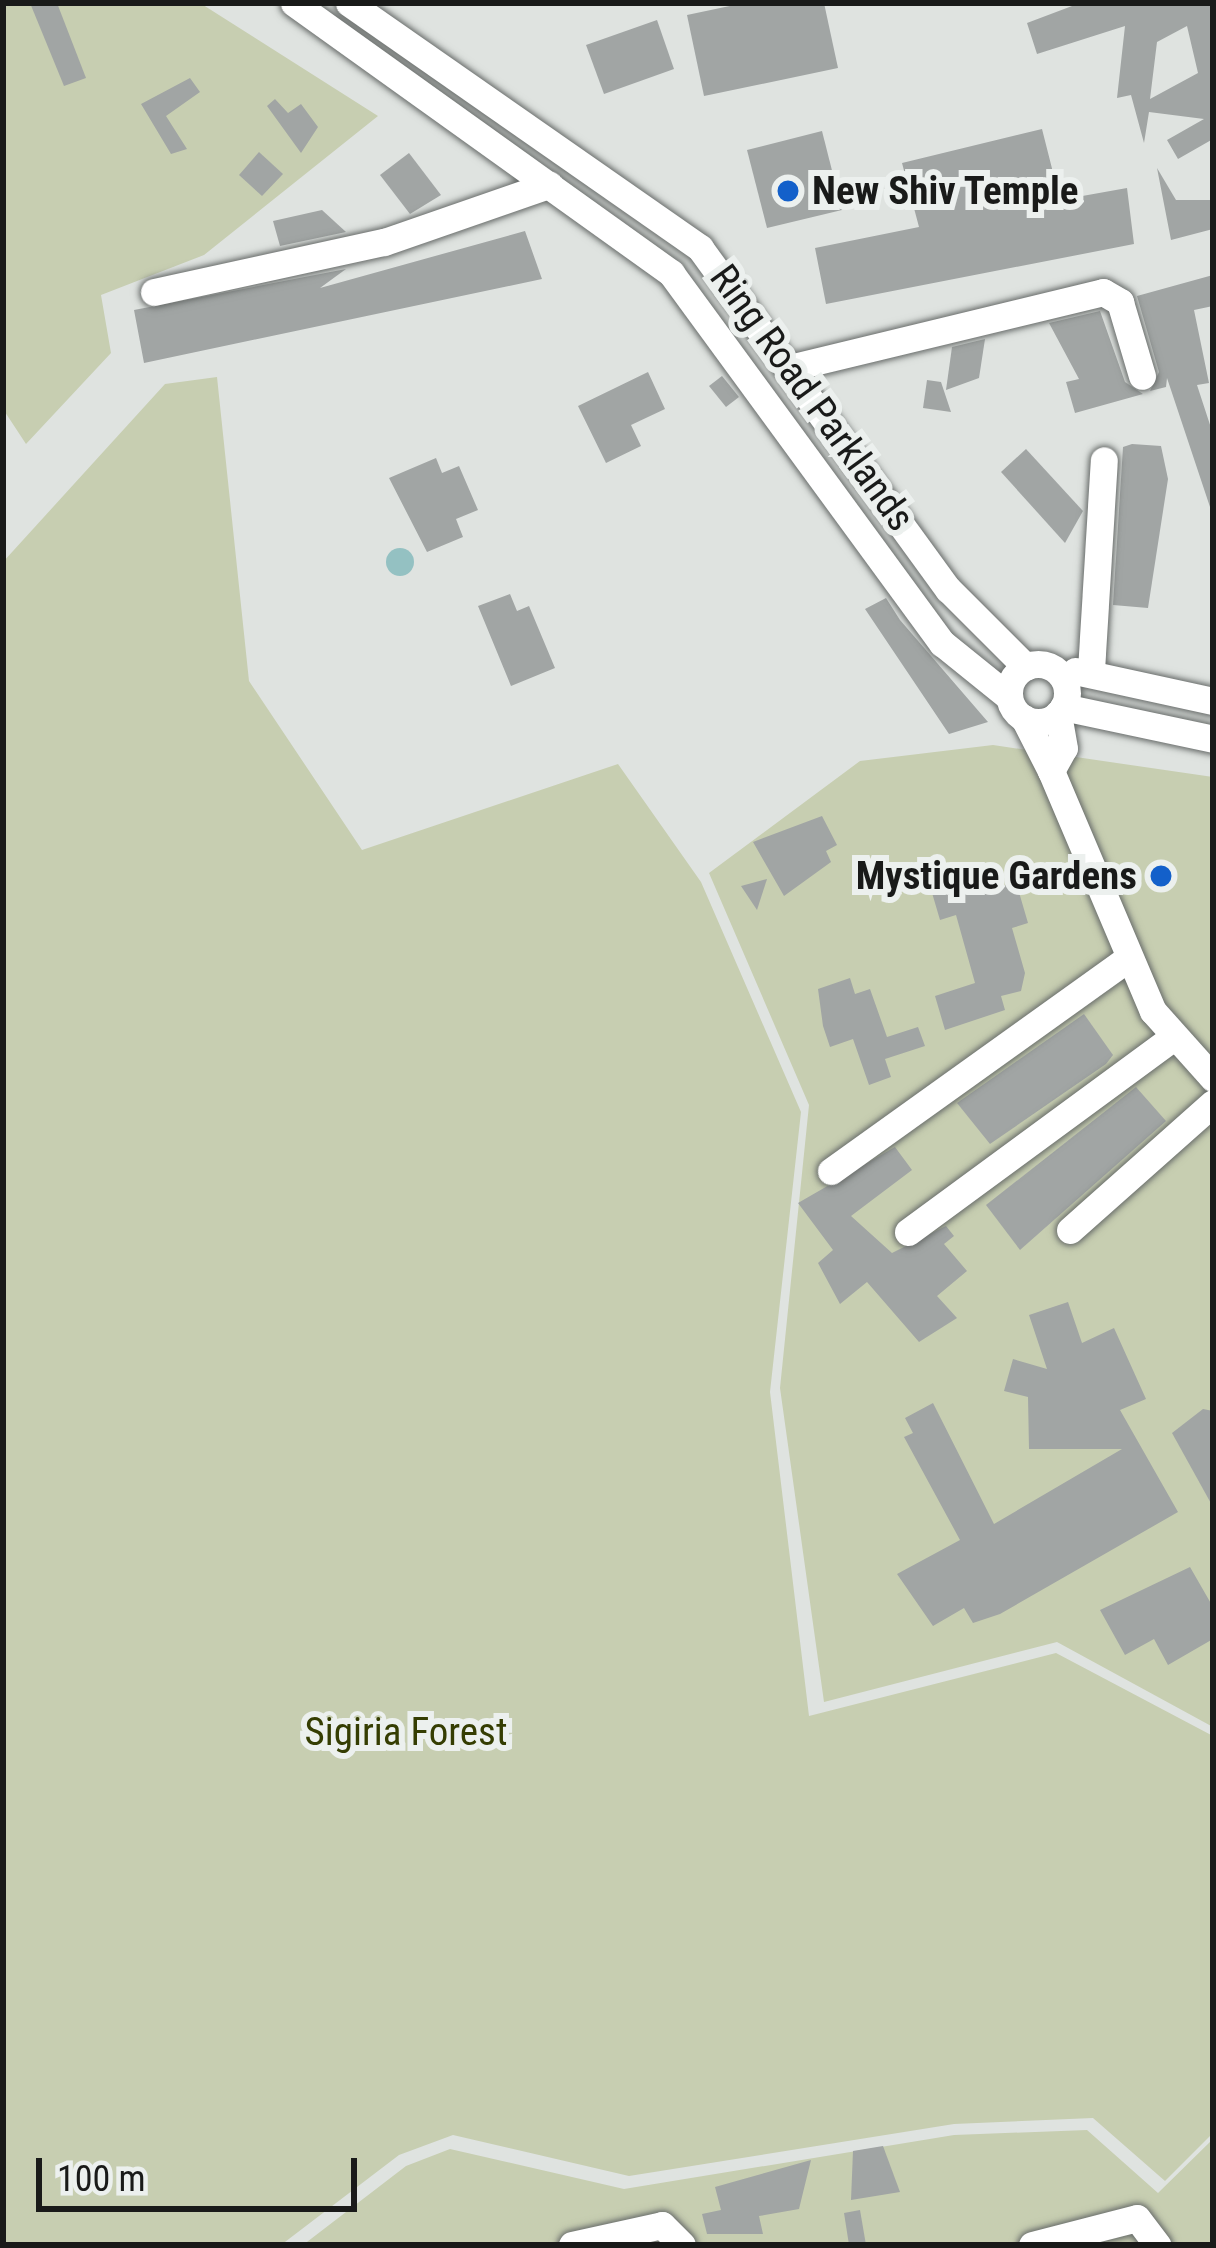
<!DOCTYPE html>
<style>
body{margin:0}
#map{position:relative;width:1216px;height:2248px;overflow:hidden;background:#dfe3e0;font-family:"Roboto Condensed",sans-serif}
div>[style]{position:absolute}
.green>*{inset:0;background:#c7ceb1}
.water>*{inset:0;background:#94c1c2}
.round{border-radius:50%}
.building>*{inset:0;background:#a1a5a4}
.roads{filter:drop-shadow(0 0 3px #686c6a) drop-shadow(0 0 3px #686c6a)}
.minor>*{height:27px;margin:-13.5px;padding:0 13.5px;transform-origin:13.5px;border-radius:13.5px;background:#fff}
.minor>.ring{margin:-13.5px;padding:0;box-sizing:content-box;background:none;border:27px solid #fff;border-radius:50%}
.dots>*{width:33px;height:33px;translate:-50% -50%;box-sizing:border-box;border:6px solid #ecf0ee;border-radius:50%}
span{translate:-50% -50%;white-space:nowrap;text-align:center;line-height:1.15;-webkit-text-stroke:12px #ecf0ee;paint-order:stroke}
.poi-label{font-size:39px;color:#191a19;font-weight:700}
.left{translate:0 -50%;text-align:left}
.right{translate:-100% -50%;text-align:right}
.street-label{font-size:39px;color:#191a19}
.park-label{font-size:39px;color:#353d02}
.frame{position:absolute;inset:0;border:6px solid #191a19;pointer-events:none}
.scale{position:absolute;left:36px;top:2158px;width:321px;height:54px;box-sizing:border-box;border:6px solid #191a19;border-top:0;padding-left:15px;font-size:36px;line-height:42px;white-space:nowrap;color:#191a19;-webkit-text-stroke:9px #ecf0ee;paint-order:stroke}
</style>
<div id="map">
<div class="green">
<i style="clip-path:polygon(3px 3px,200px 3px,378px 116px,204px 255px,101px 295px,111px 353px,26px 444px,3px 409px)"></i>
<i style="clip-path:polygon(217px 377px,249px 681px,362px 850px,618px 764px,701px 882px,801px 1112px,770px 1392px,809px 1716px,1056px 1653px,1213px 1736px,1213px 2133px,1165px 2181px,1093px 2118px,954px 2124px,629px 2176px,453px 2135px,399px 2155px,281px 2245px,3px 2245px,3px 562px,165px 384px)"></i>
<i style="clip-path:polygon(993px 745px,1213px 777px,1213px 1727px,1057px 1642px,824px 1702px,780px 1388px,809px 1105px,709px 873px,860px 761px)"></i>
<i style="clip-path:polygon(1087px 2130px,1158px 2193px,1213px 2139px,1213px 2245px,303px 2245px,406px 2166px,450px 2149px,624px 2189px,954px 2135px)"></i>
</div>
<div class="water">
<i class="round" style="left:386px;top:548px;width:28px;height:28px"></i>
</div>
<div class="building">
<i style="clip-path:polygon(30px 3px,57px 3px,86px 78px,64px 86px)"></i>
<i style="clip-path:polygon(744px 3px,824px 3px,838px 68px,704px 96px,687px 15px)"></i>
<i style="clip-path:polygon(evenodd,1080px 3px,1213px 3px,1213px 139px,1178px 159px,1167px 140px,1204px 119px,1149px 112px,1144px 143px,1131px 95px,1117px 98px,1125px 26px,1037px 54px,1027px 23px,1080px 3px,1187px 26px,1198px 73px,1150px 99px,1157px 42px,1187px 26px)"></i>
<i style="clip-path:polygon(657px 20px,674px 69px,604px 94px,586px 45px)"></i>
<i style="clip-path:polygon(190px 78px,200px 92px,166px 116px,187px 149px,171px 154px,141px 104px)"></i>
<i style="clip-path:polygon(275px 99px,288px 113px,301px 104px,318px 127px,301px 153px,267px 106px)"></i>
<i style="clip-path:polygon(1042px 129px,1060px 200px,1127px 188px,1134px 244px,826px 304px,815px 248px,919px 227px,902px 163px)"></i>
<i style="clip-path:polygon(822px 131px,842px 210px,767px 228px,747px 150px)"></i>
<i style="clip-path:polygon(259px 152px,283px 174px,262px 196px,239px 175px)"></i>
<i style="clip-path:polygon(409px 153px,441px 195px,410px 214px,380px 175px)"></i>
<i style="clip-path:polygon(1157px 168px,1176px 200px,1213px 200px,1213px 229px,1171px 240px)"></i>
<i style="clip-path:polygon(322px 210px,346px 232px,280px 246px,273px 221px)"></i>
<i style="clip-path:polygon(525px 231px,542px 279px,144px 363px,134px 310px,346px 269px,320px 288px)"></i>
<i style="clip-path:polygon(1213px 275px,1213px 306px,1194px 310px,1209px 383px,1197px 385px,1213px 434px,1210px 507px,1167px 378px,1166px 387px,1150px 391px,1159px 372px,1137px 296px)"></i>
<i style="clip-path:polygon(1100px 311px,1125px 382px,1143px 394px,1075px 413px,1066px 382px,1079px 379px,1049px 323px)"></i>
<i style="clip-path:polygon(985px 339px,979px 378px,946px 390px,952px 347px)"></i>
<i style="clip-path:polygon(648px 372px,665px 409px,631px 425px,641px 446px,606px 463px,578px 406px)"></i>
<i style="clip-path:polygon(722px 376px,739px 397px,726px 407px,709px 386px)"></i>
<i style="clip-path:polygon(927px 380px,941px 382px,951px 412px,923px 408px)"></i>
<i style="clip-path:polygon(1132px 444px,1161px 446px,1168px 479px,1148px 608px,1113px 605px,1123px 447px)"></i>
<i style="clip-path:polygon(1026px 449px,1083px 511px,1065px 543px,1001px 472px)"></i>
<i style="clip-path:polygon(436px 458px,442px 473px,459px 466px,478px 510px,456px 519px,463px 537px,427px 552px,389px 478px)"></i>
<i style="clip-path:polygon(510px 594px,517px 611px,529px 606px,555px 668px,511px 686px,478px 606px)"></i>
<i style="clip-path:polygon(886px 598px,900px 620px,988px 722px,949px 734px,865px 609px)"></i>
<i style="clip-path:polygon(822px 816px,837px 845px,826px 851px,831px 862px,784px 896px,753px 842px)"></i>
<i style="clip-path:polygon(968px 874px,974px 895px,1016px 882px,1028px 923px,1012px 928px,1025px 973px,1021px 991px,1001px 996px,1005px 1010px,945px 1030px,935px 996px,975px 983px,956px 915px,940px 920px,930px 886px)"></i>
<i style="clip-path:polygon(767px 879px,757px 910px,741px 886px)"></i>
<i style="clip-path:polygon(850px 978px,855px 994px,870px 989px,887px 1037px,918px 1027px,925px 1046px,885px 1059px,891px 1077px,869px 1085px,853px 1039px,830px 1047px,823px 1026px,818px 989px)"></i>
<i style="clip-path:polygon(1084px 1014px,1113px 1055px,1106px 1064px,990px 1144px,957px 1103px)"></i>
<i style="clip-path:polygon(1136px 1087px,1166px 1121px,1020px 1250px,986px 1205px)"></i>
<i style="clip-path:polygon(895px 1147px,912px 1170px,851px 1216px,892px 1253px,946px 1226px,954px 1236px,944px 1244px,967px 1271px,937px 1296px,957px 1318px,919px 1342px,867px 1282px,840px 1304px,818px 1263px,833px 1250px,798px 1203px)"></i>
<i style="clip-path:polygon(1068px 1302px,1082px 1343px,1114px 1328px,1146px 1399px,1120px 1410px,1178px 1512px,1000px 1614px,973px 1623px,964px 1608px,933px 1626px,897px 1574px,960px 1540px,904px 1437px,913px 1433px,905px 1418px,933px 1403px,994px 1524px,1122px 1449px,1029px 1449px,1028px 1397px,1004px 1391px,1013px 1359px,1047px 1369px,1029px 1315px)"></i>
<i style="clip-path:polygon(1203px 1409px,1213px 1411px,1213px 1507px,1172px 1433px)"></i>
<i style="clip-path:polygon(1190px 1567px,1213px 1607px,1213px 1639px,1168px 1665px,1154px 1639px,1125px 1655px,1100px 1610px)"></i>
<i style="clip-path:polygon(883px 2146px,900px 2192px,851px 2200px,853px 2151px)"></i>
<i style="clip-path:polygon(811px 2160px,799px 2209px,759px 2216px,763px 2234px,707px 2234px,702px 2214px,721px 2210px,715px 2187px)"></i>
<i style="clip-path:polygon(860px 2210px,866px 2245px,849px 2245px,844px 2213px)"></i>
</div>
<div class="roads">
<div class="minor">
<i style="left:294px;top:3px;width:464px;rotate:35.6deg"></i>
<i style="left:671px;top:273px;width:459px;rotate:53.8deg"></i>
<i style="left:942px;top:643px;width:86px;rotate:38.9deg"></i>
<i style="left:349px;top:3px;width:428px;rotate:34.9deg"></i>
<i style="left:700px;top:248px;width:422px;rotate:54deg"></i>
<i style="left:948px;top:589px;width:110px;rotate:45deg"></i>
<i style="left:154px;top:292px;width:235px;rotate:-12.3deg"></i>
<i style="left:384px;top:242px;width:175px;rotate:-19.1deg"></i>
<i style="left:789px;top:368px;width:323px;rotate:-13.6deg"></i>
<i style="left:1103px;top:292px;width:20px;rotate:30deg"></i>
<i style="left:1120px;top:302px;width:77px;rotate:73.4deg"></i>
<i class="ring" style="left:1009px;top:664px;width:31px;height:31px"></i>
<i style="left:1091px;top:670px;width:210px;rotate:-86.5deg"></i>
<i style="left:1075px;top:671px;width:141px;rotate:12.3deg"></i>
<i style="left:1063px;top:707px;width:153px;rotate:12deg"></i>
<i style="left:1024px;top:718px;width:59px;rotate:63deg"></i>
<i style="left:1051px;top:771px;width:261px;rotate:67deg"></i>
<i style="left:1153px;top:1011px;width:90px;rotate:48.2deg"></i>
<i style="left:1051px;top:771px;width:26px;rotate:-61deg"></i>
<i style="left:1064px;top:748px;width:35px;rotate:-100deg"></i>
<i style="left:831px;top:1171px;width:364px;rotate:-35.6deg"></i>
<i style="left:1070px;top:1230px;width:191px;rotate:-41.6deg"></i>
<i style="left:908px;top:1232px;width:326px;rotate:-36.3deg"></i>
<i style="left:572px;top:2245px;width:92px;rotate:-12.5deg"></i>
<i style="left:662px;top:2225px;width:28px;rotate:45deg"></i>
<i style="left:1032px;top:2245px;width:108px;rotate:-14.4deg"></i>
<i style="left:1137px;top:2218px;width:34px;rotate:53deg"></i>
</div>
</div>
<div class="dots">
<i style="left:788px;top:191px;background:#1360ca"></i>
<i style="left:1161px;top:876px;background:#1360ca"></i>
</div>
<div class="poi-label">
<span class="left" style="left:812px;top:191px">New Shiv Temple</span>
<span class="right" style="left:1137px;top:876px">Mystique Gardens</span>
</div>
<div class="street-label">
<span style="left:812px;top:398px;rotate:54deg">Ring Road Parklands</span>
</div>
<div class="park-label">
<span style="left:406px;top:1732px">Sigiria Forest</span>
</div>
<div class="frame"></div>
<div class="scale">100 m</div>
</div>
